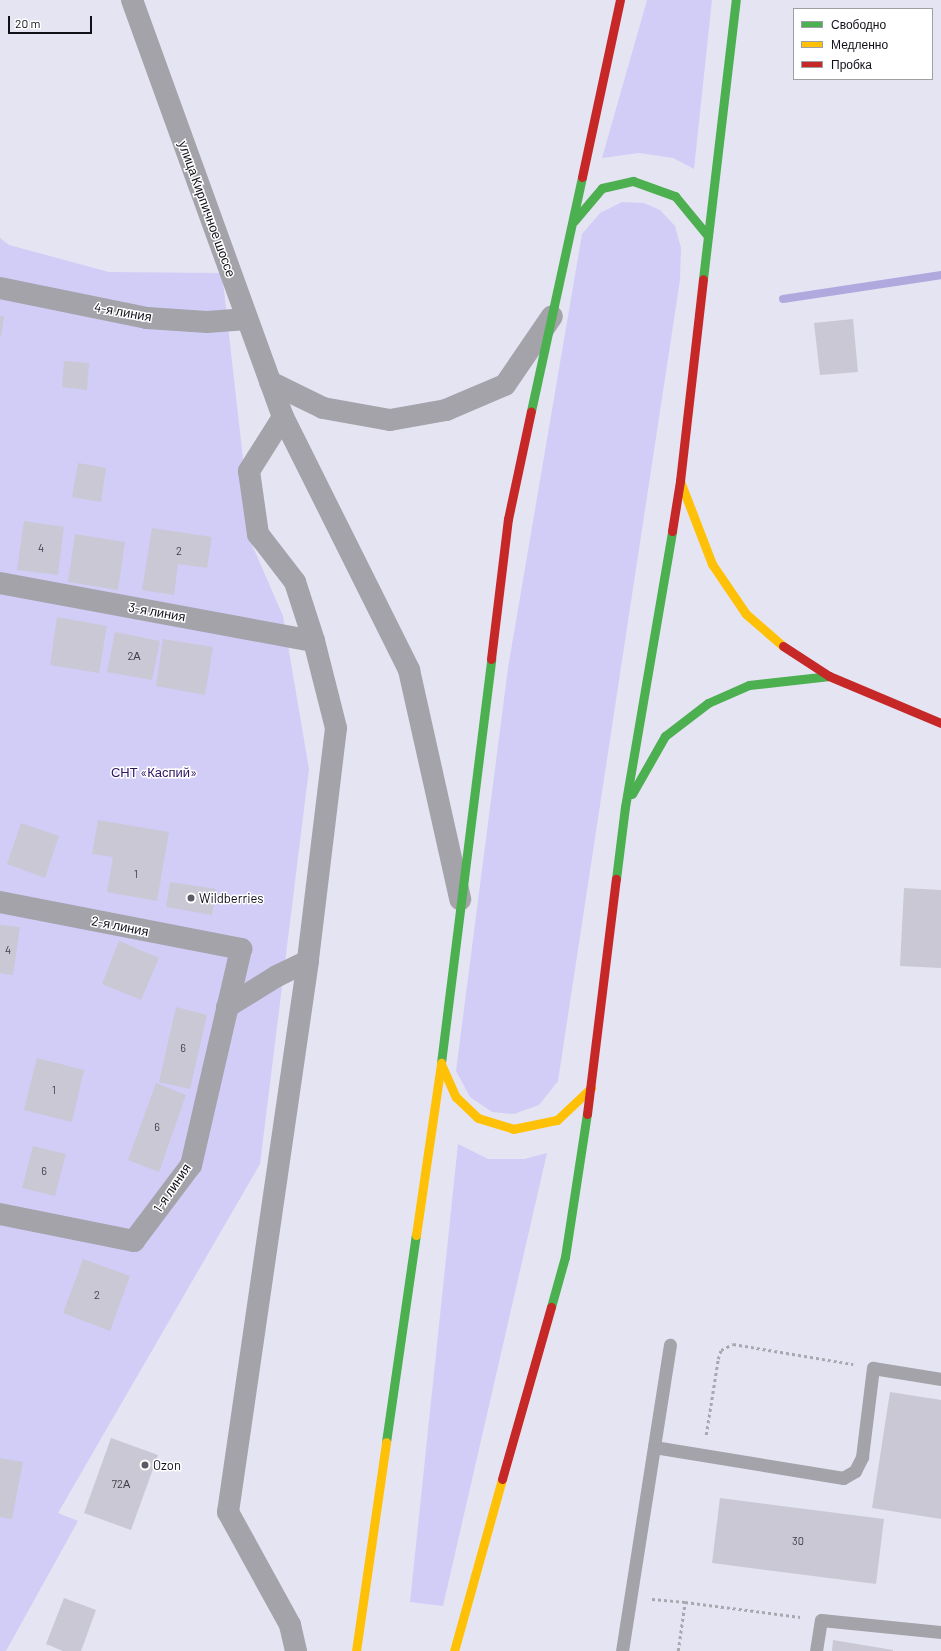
<!DOCTYPE html>
<meta charset="utf-8">
<style>
body{margin:0}
#map{position:relative;width:941px;height:1651px;overflow:hidden;background:#e5e4f3;font-family:Barlow,sans-serif}
div>[style]{position:absolute}
.green>*{inset:0;background:#d1cdf7}
.stream>*{height:8px;margin:-4px;padding:0 4px;transform-origin:4px;border-radius:4px;background:#b0a9de}
.building>*{inset:0;background:#c9c8d4}
.path>*{height:2.5px;margin-top:-1.25px;transform-origin:0;background:repeating-linear-gradient(90deg,#a9a8b1 0 3px,transparent 0 6px)}
.lane>*{height:13px;margin:-6.5px;padding:0 6.5px;transform-origin:6.5px;border-radius:6.5px;background:#a4a3aa}
.street>*{height:22px;margin:-11px;padding:0 11px;transform-origin:11px;border-radius:11px;background:#a4a3aa}
.fast>*{height:9px;margin:-4.5px;padding:0 4.5px;transform-origin:4.5px;border-radius:4.5px;background:#4caf50}
.slow>*{height:9px;margin:-4.5px;padding:0 4.5px;transform-origin:4.5px;border-radius:4.5px;background:#ffc107}
.jam>*{height:9px;margin:-4.5px;padding:0 4.5px;transform-origin:4.5px;border-radius:4.5px;background:#c62828}
.dots>*{width:11px;height:11px;translate:-50% -50%;box-sizing:border-box;border:2px solid #fff;border-radius:50%}
span{translate:-50% -50%;white-space:nowrap;text-align:center;line-height:1.15;-webkit-text-stroke:3px #fff;paint-order:stroke}
.number-label{font-size:11px;color:#3f3e48}
.number-label span{-webkit-text-stroke-width:0}
.street-label{font-size:13px;color:#111019}
.park-label{font-size:13px;color:#2c1363}
.poi-label{font-size:13px;color:#111019}
.left{translate:0 -50%;text-align:left}
.legend{position:absolute;left:793px;top:8px;width:140px;height:72px;box-sizing:border-box;background:#fff;border:1px solid #a09fa3;margin:0;padding:5px 7px;list-style:none;font-size:12px;color:#111019}
.legend li{display:flex;align-items:center;gap:8px;height:20px}
.legend b{width:20px;border:1px solid #a09fa3}
.scale{position:absolute;left:8px;top:16px;width:84px;height:18px;box-sizing:border-box;border:2px solid #111019;border-top:0;padding-left:5px;font-size:12px;line-height:14px;white-space:nowrap;color:#111019;-webkit-text-stroke:3px #fff;paint-order:stroke}
</style>
<div id="map">
<div class="green">
<i style="clip-path:polygon(647px 0,712px 0,694px 169px,673px 158px,639px 153px,602px 158px)"></i>
<i style="clip-path:polygon(622px 202px,644px 203px,660px 210px,675px 226px,681px 248px,680px 280px,558px 1081px,539px 1105px,514px 1114px,492px 1112px,470px 1097px,456px 1071px,508px 668px,582px 234px,600px 213px)"></i>
<i style="clip-path:polygon(0 238px,9px 245px,109px 272px,222px 273px,253px 547px,283px 616px,309px 769px,260px 1164px,58px 1513px,78px 1521px,6px 1651px,0 1651px)"></i>
<i style="clip-path:polygon(458px 1144px,488px 1159px,524px 1159px,547px 1153px,443px 1606px,410px 1602px)"></i>
</div>
<div class="stream">
<i style="left:783px;top:299px;width:160px;rotate:-8.6deg"></i>
</div>
<div class="building">
<i style="clip-path:polygon(0 316px,4px 317px,1px 337px,0 337px)"></i>
<i style="clip-path:polygon(853px 319px,858px 372px,820px 375px,814px 323px)"></i>
<i style="clip-path:polygon(64px 361px,89px 363px,87px 390px,62px 387px)"></i>
<i style="clip-path:polygon(78px 463px,106px 468px,101px 502px,72px 497px)"></i>
<i style="clip-path:polygon(24px 521px,64px 527px,58px 575px,17px 570px)"></i>
<i style="clip-path:polygon(152px 528px,212px 537px,207px 568px,178px 564px,174px 595px,142px 590px)"></i>
<i style="clip-path:polygon(75px 534px,125px 542px,118px 590px,68px 582px)"></i>
<i style="clip-path:polygon(57px 617px,107px 626px,99px 673px,50px 665px)"></i>
<i style="clip-path:polygon(115px 632px,160px 641px,152px 680px,107px 672px)"></i>
<i style="clip-path:polygon(163px 639px,213px 647px,205px 695px,156px 686px)"></i>
<i style="clip-path:polygon(98px 820px,169px 832px,157px 901px,107px 892px,113px 857px,92px 854px)"></i>
<i style="clip-path:polygon(21px 823px,59px 836px,45px 878px,7px 864px)"></i>
<i style="clip-path:polygon(170px 882px,216px 889px,212px 915px,166px 907px)"></i>
<i style="clip-path:polygon(904px 888px,941px 890px,941px 968px,900px 966px)"></i>
<i style="clip-path:polygon(0 925px,20px 927px,13px 975px,0 973px)"></i>
<i style="clip-path:polygon(119px 941px,159px 958px,141px 1000px,102px 984px)"></i>
<i style="clip-path:polygon(176px 1007px,207px 1015px,190px 1089px,159px 1082px)"></i>
<i style="clip-path:polygon(37px 1058px,84px 1070px,72px 1122px,24px 1110px)"></i>
<i style="clip-path:polygon(156px 1083px,186px 1095px,159px 1172px,128px 1160px)"></i>
<i style="clip-path:polygon(33px 1146px,66px 1154px,55px 1196px,22px 1188px)"></i>
<i style="clip-path:polygon(83px 1259px,130px 1276px,110px 1331px,63px 1313px)"></i>
<i style="clip-path:polygon(890px 1392px,941px 1400px,941px 1519px,872px 1508px)"></i>
<i style="clip-path:polygon(111px 1438px,158px 1455px,131px 1530px,84px 1513px)"></i>
<i style="clip-path:polygon(0 1458px,23px 1462px,12px 1519px,0 1517px)"></i>
<i style="clip-path:polygon(720px 1498px,884px 1519px,876px 1584px,712px 1563px)"></i>
<i style="clip-path:polygon(64px 1598px,96px 1610px,81px 1651px,63px 1651px,46px 1644px)"></i>
<i style="clip-path:polygon(833px 1640px,893px 1650px,893px 1651px,832px 1651px)"></i>
</div>
<div class="path">
<i style="left:706px;top:1435px;width:77px;rotate:-81deg"></i>
<i style="left:718px;top:1359px;width:9px;rotate:-72deg"></i>
<i style="left:721px;top:1350px;width:13px;rotate:-27deg"></i>
<i style="left:733px;top:1344px;width:122px;rotate:9.5deg"></i>
<i style="left:652px;top:1599px;width:33px;rotate:5deg"></i>
<i style="left:678px;top:1651px;width:49px;rotate:-81.9deg"></i>
<i style="left:685px;top:1602px;width:116px;rotate:7.4deg"></i>
</div>
<div class="lane">
<i style="left:654px;top:1447px;width:192px;rotate:9.3deg"></i>
<i style="left:843px;top:1478px;width:14px;rotate:-30deg"></i>
<i style="left:855px;top:1471px;width:16px;rotate:-63deg"></i>
<i style="left:862px;top:1457px;width:90px;rotate:-83deg"></i>
<i style="left:873px;top:1368px;width:69px;rotate:9.2deg"></i>
<i style="left:622px;top:1651px;width:310px;rotate:-81.1deg"></i>
<i style="left:816px;top:1651px;width:31px;rotate:-81deg"></i>
<i style="left:821px;top:1620px;width:121px;rotate:5.7deg"></i>
</div>
<div class="street">
<i style="left:132px;top:0;width:443px;rotate:70.1deg"></i>
<i style="left:283px;top:417px;width:283px;rotate:63.5deg"></i>
<i style="left:409px;top:670px;width:235px;rotate:77.4deg"></i>
<i style="left:0;top:288px;width:150px;rotate:11.5deg"></i>
<i style="left:147px;top:318px;width:60px;rotate:3.8deg"></i>
<i style="left:207px;top:322px;width:40px;rotate:-4.3deg"></i>
<i style="left:270px;top:382px;width:59px;rotate:26.1deg"></i>
<i style="left:323px;top:408px;width:68px;rotate:10.2deg"></i>
<i style="left:390px;top:420px;width:57px;rotate:-10.1deg"></i>
<i style="left:446px;top:410px;width:64px;rotate:-23deg"></i>
<i style="left:505px;top:385px;width:83px;rotate:-55.7deg"></i>
<i style="left:283px;top:417px;width:64px;rotate:122.2deg"></i>
<i style="left:249px;top:471px;width:64px;rotate:81.9deg"></i>
<i style="left:258px;top:534px;width:61px;rotate:52.4deg"></i>
<i style="left:295px;top:582px;width:62px;rotate:72.1deg"></i>
<i style="left:314px;top:641px;width:90px;rotate:75.8deg"></i>
<i style="left:336px;top:728px;width:235px;rotate:96.9deg"></i>
<i style="left:308px;top:961px;width:557px;rotate:98.26deg"></i>
<i style="left:228px;top:1512px;width:129px;rotate:61.2deg"></i>
<i style="left:290px;top:1625px;width:27px;rotate:77deg"></i>
<i style="left:0;top:583px;width:319px;rotate:10.5deg"></i>
<i style="left:0;top:902px;width:246px;rotate:11deg"></i>
<i style="left:241px;top:949px;width:222px;rotate:103deg"></i>
<i style="left:191px;top:1165px;width:95px;rotate:126.9deg"></i>
<i style="left:134px;top:1241px;width:137px;rotate:-168.6deg"></i>
<i style="left:227px;top:1007px;width:59px;rotate:-31.8deg"></i>
<i style="left:277px;top:976px;width:34px;rotate:-26deg"></i>
</div>
<div class="fast">
<i style="left:574px;top:221px;width:43px;rotate:-49.7deg"></i>
<i style="left:602px;top:188px;width:32px;rotate:-13deg"></i>
<i style="left:633px;top:181px;width:45px;rotate:19.7deg"></i>
<i style="left:675px;top:196px;width:52px;rotate:50.5deg"></i>
<i style="left:703px;top:279px;width:281px;rotate:-83.3deg"></i>
<i style="left:531px;top:411px;width:239px;rotate:-77.7deg"></i>
<i style="left:632px;top:794px;width:67px;rotate:-60.4deg"></i>
<i style="left:665px;top:736px;width:54px;rotate:-37.5deg"></i>
<i style="left:708px;top:703px;width:45px;rotate:-23.7deg"></i>
<i style="left:749px;top:685px;width:81px;rotate:-6.4deg"></i>
<i style="left:616px;top:879px;width:73px;rotate:-82.9deg"></i>
<i style="left:625px;top:807px;width:280px;rotate:-80.3deg"></i>
<i style="left:441px;top:1063px;width:407px;rotate:-82.9deg"></i>
<i style="left:551px;top:1307px;width:52px;rotate:-74.4deg"></i>
<i style="left:565px;top:1257px;width:145px;rotate:-81.3deg"></i>
<i style="left:386px;top:1442px;width:209px;rotate:-81.8deg"></i>
</div>
<div class="slow">
<i style="left:680px;top:481px;width:89px;rotate:68.9deg"></i>
<i style="left:712px;top:564px;width:60px;rotate:55.8deg"></i>
<i style="left:746px;top:614px;width:49px;rotate:40.9deg"></i>
<i style="left:441px;top:1064px;width:36px;rotate:66deg"></i>
<i style="left:456px;top:1097px;width:30px;rotate:44deg"></i>
<i style="left:478px;top:1118px;width:37px;rotate:17deg"></i>
<i style="left:513px;top:1129px;width:45px;rotate:-11.6deg"></i>
<i style="left:557px;top:1120px;width:47px;rotate:-43.3deg"></i>
<i style="left:416px;top:1235px;width:174px;rotate:-81.7deg"></i>
<i style="left:356px;top:1651px;width:211px;rotate:-81.8deg"></i>
<i style="left:454px;top:1651px;width:179px;rotate:-74.4deg"></i>
</div>
<div class="jam">
<i style="left:582px;top:177px;width:181px;rotate:-77.9deg"></i>
<i style="left:672px;top:531px;width:51px;rotate:-80.9deg"></i>
<i style="left:680px;top:481px;width:203px;rotate:-83.5deg"></i>
<i style="left:783px;top:646px;width:55px;rotate:33.1deg"></i>
<i style="left:829px;top:676px;width:121px;rotate:22.8deg"></i>
<i style="left:491px;top:659px;width:141px;rotate:-83.1deg"></i>
<i style="left:508px;top:519px;width:110px;rotate:-78deg"></i>
<i style="left:587px;top:1114px;width:237px;rotate:-83deg"></i>
<i style="left:502px;top:1479px;width:179px;rotate:-74.1deg"></i>
</div>
<div class="dots">
<i style="left:191px;top:898px;background:#5b5a65"></i>
<i style="left:145px;top:1465px;background:#5b5a65"></i>
</div>
<div class="number-label">
<span style="left:41px;top:548px">4</span>
<span style="left:179px;top:551px">2</span>
<span style="left:134px;top:656px">2А</span>
<span style="left:136px;top:874px">1</span>
<span style="left:8px;top:950px">4</span>
<span style="left:183px;top:1048px">6</span>
<span style="left:54px;top:1090px">1</span>
<span style="left:157px;top:1127px">6</span>
<span style="left:44px;top:1171px">6</span>
<span style="left:97px;top:1295px">2</span>
<span style="left:121px;top:1484px">72А</span>
<span style="left:798px;top:1541px">30</span>
</div>
<div class="street-label">
<span style="left:207px;top:209px;rotate:70deg">улица Кирпичное шоссе</span>
<span style="left:123px;top:312px;rotate:10deg">4-я линия</span>
<span style="left:157px;top:612px;rotate:10deg">3-я линия</span>
<span style="left:120px;top:926px;rotate:11deg">2-я линия</span>
<span style="left:172px;top:1188px;rotate:-56deg">1-я линия</span>
</div>
<div class="park-label">
<span style="left:154px;top:772px">СНТ «Каспий»</span>
</div>
<div class="poi-label">
<span class="left" style="left:199px;top:898px">Wildberries</span>
<span class="left" style="left:153px;top:1465px">Ozon</span>
</div>
<ul class="legend">
<li><b style="height:5px;background:#4caf50"></b>Свободно</li>
<li><b style="height:5px;background:#ffc107"></b>Медленно</li>
<li><b style="height:5px;background:#c62828"></b>Пробка</li>
</ul>
<div class="scale">20 m</div>
</div>
